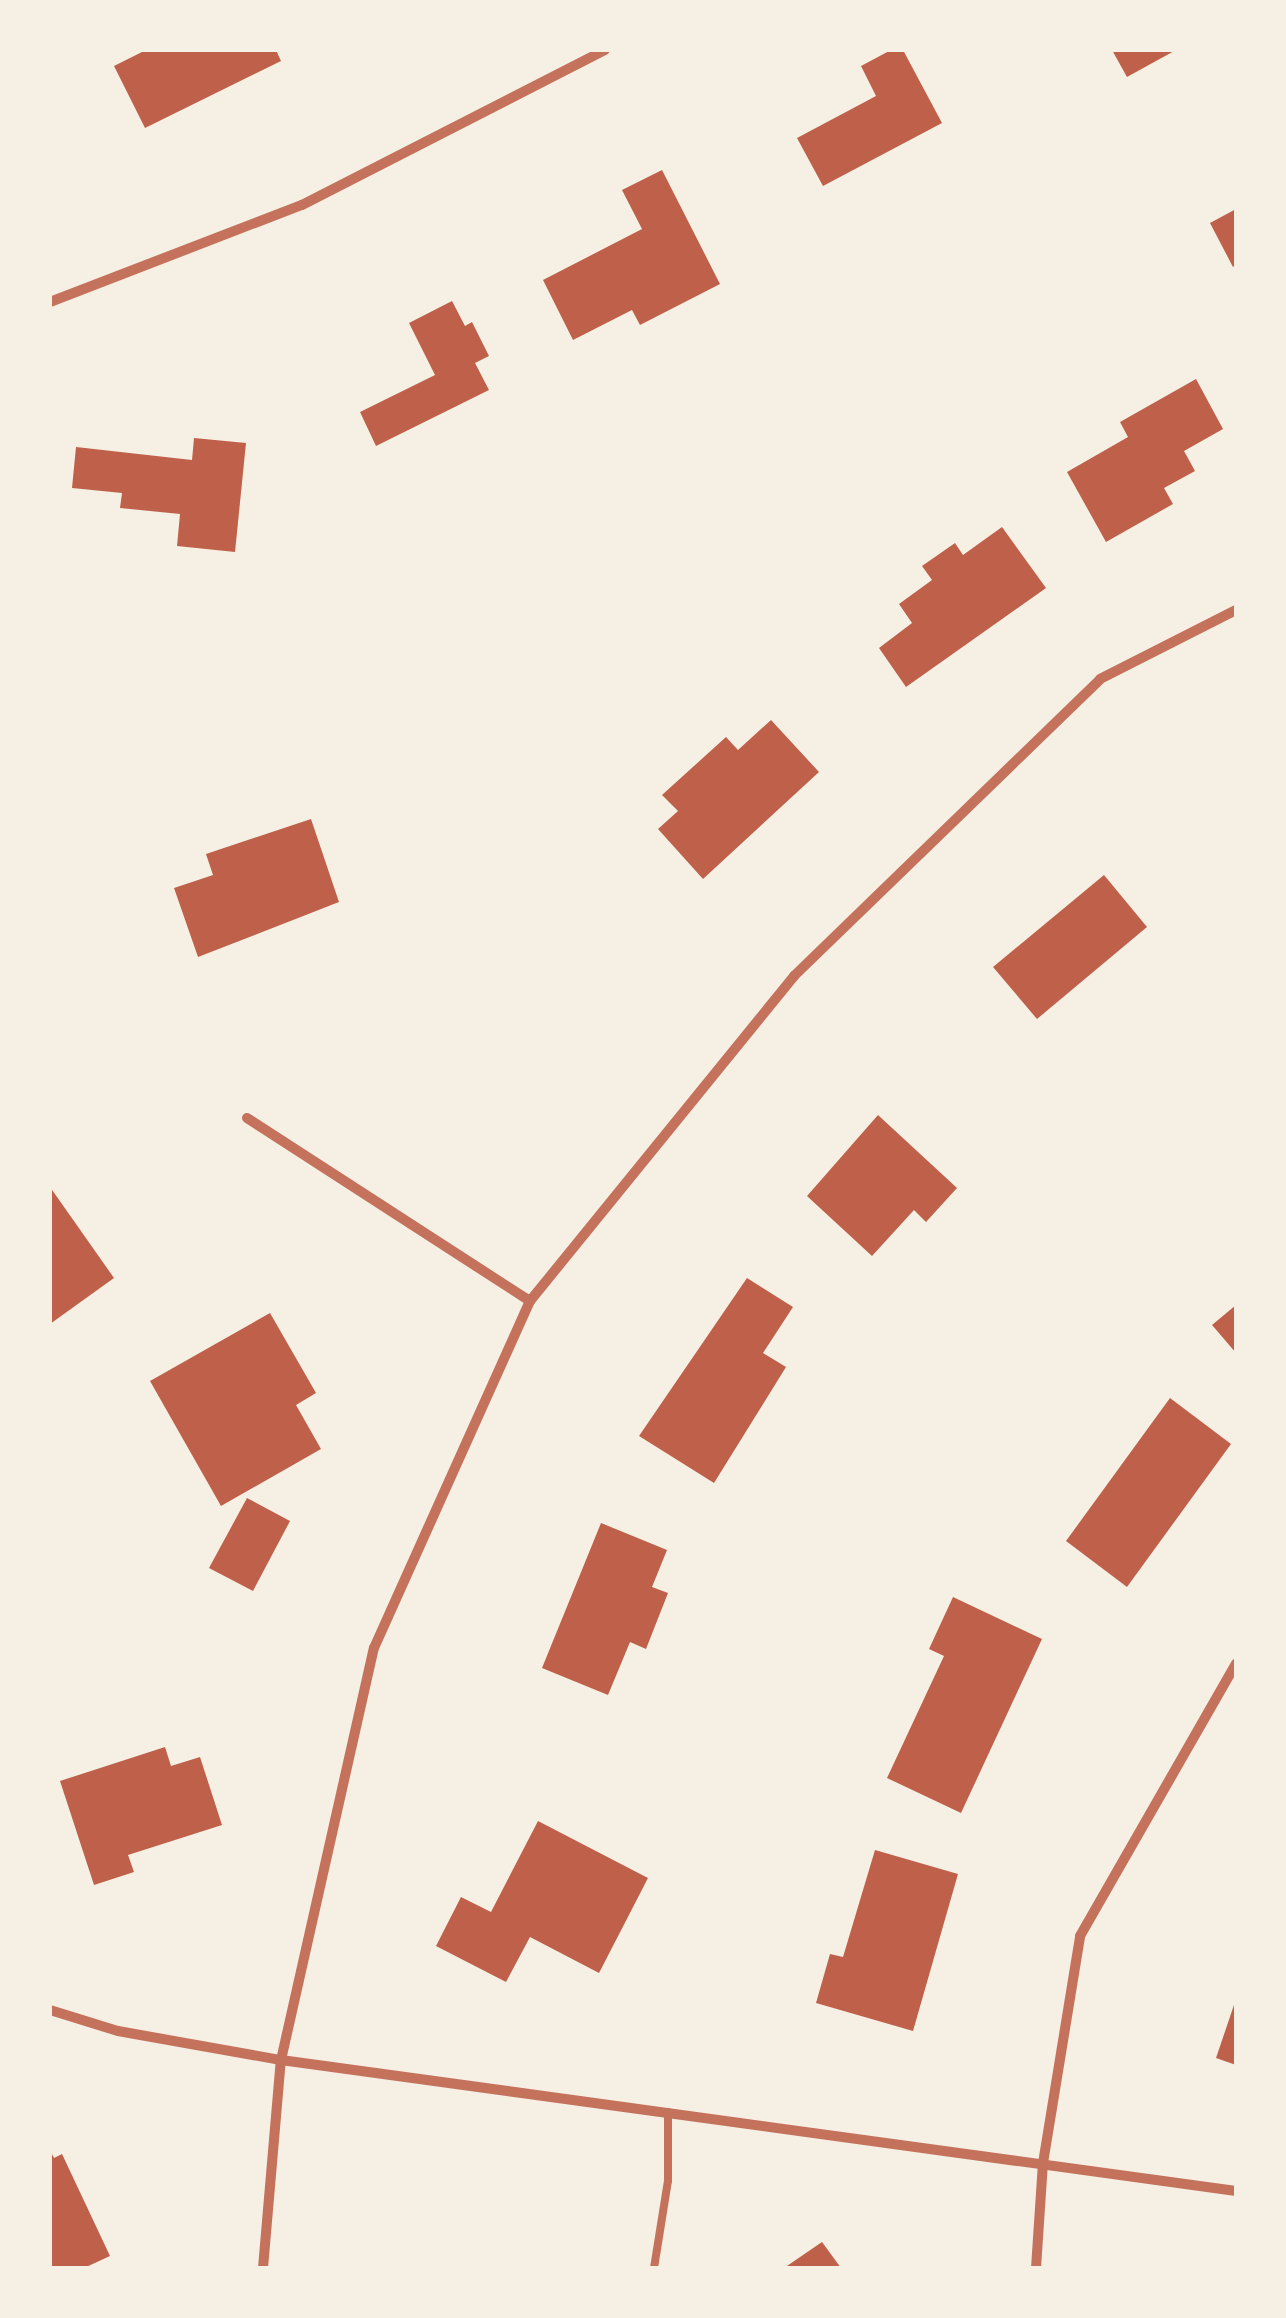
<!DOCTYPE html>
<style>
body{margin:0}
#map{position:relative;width:1286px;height:2318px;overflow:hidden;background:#f6efe4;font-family:Lato,sans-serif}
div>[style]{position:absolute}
.building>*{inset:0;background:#bf614a}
.service>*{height:8px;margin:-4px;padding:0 4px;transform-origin:4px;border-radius:4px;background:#c5725c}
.minor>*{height:10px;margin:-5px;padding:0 5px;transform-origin:5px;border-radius:5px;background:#c5725c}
span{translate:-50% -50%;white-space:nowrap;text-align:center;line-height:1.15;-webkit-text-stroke:9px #f6efe4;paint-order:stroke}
.frame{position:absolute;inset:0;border:52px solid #f6efe4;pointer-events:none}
</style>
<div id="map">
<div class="building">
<i style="clip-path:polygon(146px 50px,276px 50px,281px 61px,145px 128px,114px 66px)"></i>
<i style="clip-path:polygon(891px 50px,903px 50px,942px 123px,823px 186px,797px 138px,876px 96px,861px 66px)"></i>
<i style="clip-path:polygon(1112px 50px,1176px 50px,1127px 77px)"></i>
<i style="clip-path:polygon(662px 170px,720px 284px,640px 325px,632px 310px,573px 340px,543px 280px,642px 229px,622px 190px)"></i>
<i style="clip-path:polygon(1236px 209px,1236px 265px,1233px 267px,1210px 223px)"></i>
<i style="clip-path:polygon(452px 301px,465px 326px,472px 322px,489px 356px,475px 363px,489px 390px,376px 446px,360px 412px,435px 375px,409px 323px)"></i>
<i style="clip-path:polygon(1196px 379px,1223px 429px,1184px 451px,1195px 471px,1164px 488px,1173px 504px,1106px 542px,1067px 472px,1128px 437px,1120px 422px)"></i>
<i style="clip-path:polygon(194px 438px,246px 443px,235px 552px,177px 546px,180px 514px,120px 508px,122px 493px,72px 488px,76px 447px,192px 460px)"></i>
<i style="clip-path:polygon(1002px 527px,1046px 588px,906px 687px,879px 648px,912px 623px,899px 604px,932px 580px,922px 566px,955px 543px,963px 555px)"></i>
<i style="clip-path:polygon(771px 720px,819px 772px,703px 879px,658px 829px,678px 811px,662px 795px,726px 737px,738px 750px)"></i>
<i style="clip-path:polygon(311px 819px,339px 902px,198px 957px,174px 888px,213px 875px,206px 854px)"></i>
<i style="clip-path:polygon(1104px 875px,1147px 927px,1037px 1019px,993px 967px)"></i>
<i style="clip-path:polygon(878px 1115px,957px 1188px,926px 1222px,914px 1210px,872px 1256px,807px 1196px)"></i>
<i style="clip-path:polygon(50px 1187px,114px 1278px,50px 1324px)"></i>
<i style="clip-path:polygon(747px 1278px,793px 1307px,763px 1353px,786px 1367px,714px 1483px,639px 1436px)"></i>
<i style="clip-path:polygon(1236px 1305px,1236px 1353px,1212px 1325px)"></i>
<i style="clip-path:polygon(270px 1313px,316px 1393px,296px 1405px,321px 1449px,221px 1506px,150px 1381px)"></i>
<i style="clip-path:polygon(1170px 1398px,1231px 1444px,1127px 1587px,1066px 1541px)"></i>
<i style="clip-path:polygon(247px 1498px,290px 1521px,253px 1591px,209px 1568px)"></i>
<i style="clip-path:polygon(601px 1523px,667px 1550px,652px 1587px,668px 1593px,646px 1649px,630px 1642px,608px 1695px,542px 1668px)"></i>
<i style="clip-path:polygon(953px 1597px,1042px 1639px,961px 1813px,887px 1778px,944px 1656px,929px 1649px)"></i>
<i style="clip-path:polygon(165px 1747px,171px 1766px,200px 1757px,222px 1825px,128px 1855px,134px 1872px,94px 1885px,60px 1781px)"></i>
<i style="clip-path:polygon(538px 1821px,648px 1878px,599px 1973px,530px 1937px,506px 1982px,436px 1946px,461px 1897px,491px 1912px)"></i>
<i style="clip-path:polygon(875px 1850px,958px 1874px,913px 2031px,816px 2003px,830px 1954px,843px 1957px)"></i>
<i style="clip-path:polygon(1235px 2002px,1236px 2003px,1236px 2065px,1216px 2058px)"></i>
<i style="clip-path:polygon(50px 2150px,54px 2158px,62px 2154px,110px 2256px,84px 2268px,50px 2268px)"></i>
<i style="clip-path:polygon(822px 2242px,841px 2268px,784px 2268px)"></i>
</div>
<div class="service">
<i style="left:654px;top:2268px;width:88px;rotate:-80.9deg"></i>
<i style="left:668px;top:2181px;width:69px;rotate:-90deg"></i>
</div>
<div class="minor">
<i style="left:50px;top:302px;width:270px;rotate:-21.1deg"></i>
<i style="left:302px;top:205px;width:340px;rotate:-27.1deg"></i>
<i style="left:247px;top:1118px;width:337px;rotate:32.9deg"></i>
<i style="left:50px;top:2010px;width:71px;rotate:17.2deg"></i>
<i style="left:118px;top:2031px;width:166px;rotate:10.1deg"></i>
<i style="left:281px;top:2060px;width:964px;rotate:7.81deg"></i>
<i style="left:263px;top:2268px;width:209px;rotate:-85.1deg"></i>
<i style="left:281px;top:2060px;width:422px;rotate:-77.3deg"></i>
<i style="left:374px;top:1648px;width:380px;rotate:-65.8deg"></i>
<i style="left:530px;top:1301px;width:419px;rotate:-50.9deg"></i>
<i style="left:794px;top:976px;width:426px;rotate:-44.1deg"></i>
<i style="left:1100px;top:679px;width:153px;rotate:-26.9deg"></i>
<i style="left:1036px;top:2268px;width:105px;rotate:-86.2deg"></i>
<i style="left:1043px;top:2163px;width:230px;rotate:-80.7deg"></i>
<i style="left:1080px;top:1936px;width:314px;rotate:-60.2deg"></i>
</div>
<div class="frame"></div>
</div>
